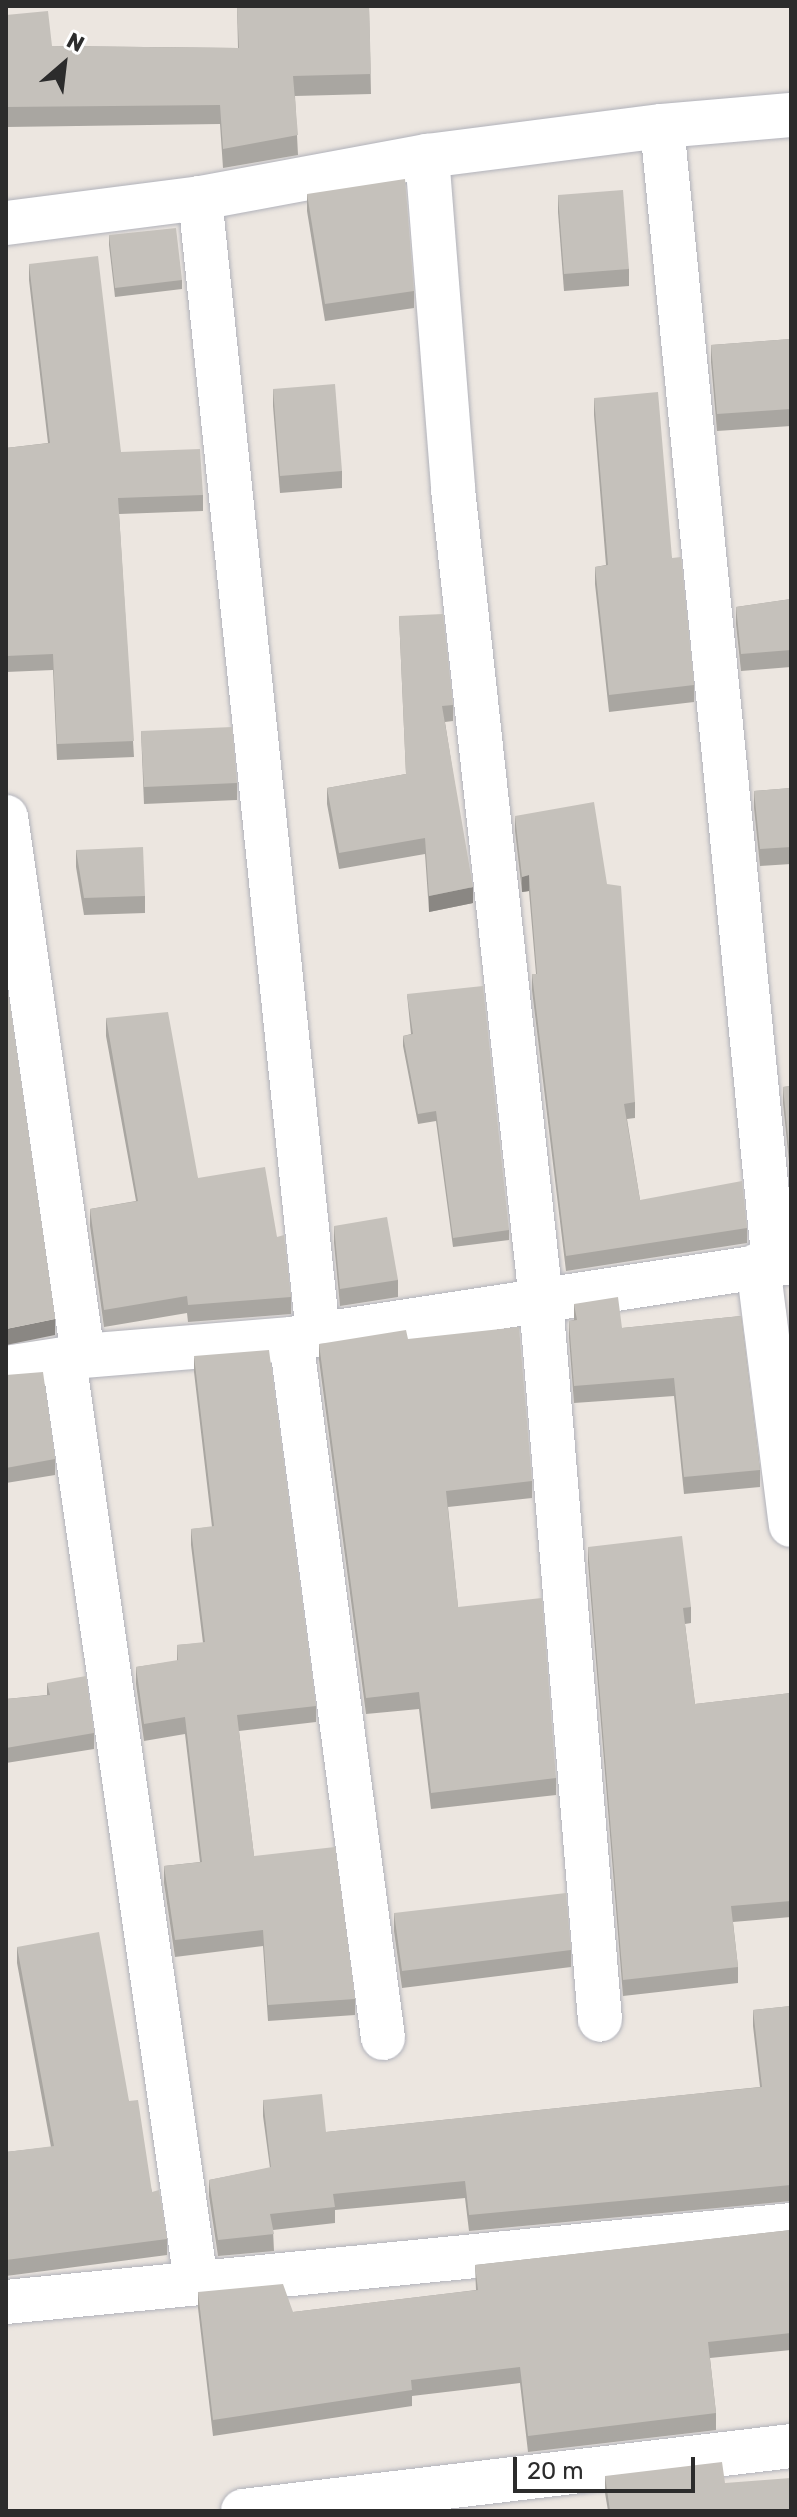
<!DOCTYPE html>
<style>
body{margin:0}
#map{position:relative;width:797px;height:2517px;overflow:hidden;background:#ece6e0;font-family:Rubik,sans-serif}
div>[style]{position:absolute}
.roads{filter:drop-shadow(0 0 2px #b1b2ba) drop-shadow(0 0 2px #b1b2ba)}
.minor>*{height:44px;margin:-22px;padding:0 22px;transform-origin:22px;border-radius:22px;background:#fff}
.wall>*{inset:0;background:#a9a6a1}
.shaded-wall>*{inset:0;background:#8a8783}
.building>*{inset:0;background:#c5c1bb}
span{translate:-50% -50%;white-space:nowrap;text-align:center;line-height:1.15;-webkit-text-stroke:6px #fff;paint-order:stroke}
.frame{position:absolute;inset:0;border:8px solid #2c2c2c;pointer-events:none}
.north{position:absolute;left:24px;top:24px;width:80px;height:80px;-webkit-text-stroke:6px #fff;paint-order:stroke;rotate:28deg;font-size:22px;font-weight:700;line-height:32px;text-align:center;color:#2c2c2c}
.north::after{content:'';display:block;margin:auto;width:28px;height:36px;background:#2c2c2c;clip-path:polygon(50% 0,100% 100%,50% 72%,0 100%)}
.scale{position:absolute;left:513px;top:2457px;width:182px;height:36px;box-sizing:border-box;border:4px solid #2c2c2c;border-top:0;padding-left:10px;font-size:24px;line-height:28px;white-space:nowrap;color:#2c2c2c;-webkit-text-stroke:6px #fff;paint-order:stroke}
</style>
<div id="map">
<div class="roads">
<div class="minor">
<i style="left:662px;top:126px;width:1144px;rotate:84.38deg"></i>
<i style="left:427px;top:156px;width:334px;rotate:85.5deg"></i>
<i style="left:453px;top:489px;width:817px;rotate:83.81deg"></i>
<i style="left:541px;top:1301px;width:721px;rotate:85.31deg"></i>
<i style="left:200px;top:198px;width:1143px;rotate:84.07deg"></i>
<i style="left:6px;top:223px;width:196px;rotate:-7.3deg"></i>
<i style="left:200px;top:198px;width:231px;rotate:-10.5deg"></i>
<i style="left:427px;top:156px;width:237px;rotate:-7.3deg"></i>
<i style="left:662px;top:126px;width:129px;rotate:-4.9deg"></i>
<i style="left:6px;top:817px;width:544px;rotate:81.87deg"></i>
<i style="left:758px;top:1265px;width:262px;rotate:82.8deg"></i>
<i style="left:291px;top:1339px;width:705px;rotate:82.5deg"></i>
<i style="left:64px;top:1360px;width:931px;rotate:81.85deg"></i>
<i style="left:6px;top:1368px;width:78px;rotate:-8.9deg"></i>
<i style="left:83px;top:1356px;width:209px;rotate:-4.7deg"></i>
<i style="left:291px;top:1339px;width:506px;rotate:-8.75deg"></i>
<i style="left:6px;top:2302px;width:789px;rotate:-5.6deg"></i>
<i style="left:243px;top:2511px;width:552px;rotate:-6.76deg"></i>
</div>
</div>
<div class="wall">
<i style="clip-path:polygon(237px 6px,369px 6px,371px 94px,295px 96px,298px 155px,223px 168px,220px 124px,6px 127px,6px 15px,52px 46px,238px 48px)"></i>
<i style="clip-path:polygon(307px 194px,414px 291px,414px 308px,325px 321px,307px 211px)"></i>
<i style="clip-path:polygon(558px 195px,629px 269px,629px 286px,564px 291px,558px 212px)"></i>
<i style="clip-path:polygon(109px 235px,182px 280px,182px 289px,115px 297px,109px 245px)"></i>
<i style="clip-path:polygon(29px 264px,121px 452px,203px 495px,203px 511px,119px 514px,134px 757px,57px 760px,53px 670px,6px 672px,6px 448px,48px 443px,29px 280px)"></i>
<i style="clip-path:polygon(791px 339px,791px 426px,717px 431px,711px 362px,711px 345px)"></i>
<i style="clip-path:polygon(273px 389px,342px 471px,342px 488px,280px 493px,273px 406px)"></i>
<i style="clip-path:polygon(594px 398px,672px 558px,694px 685px,694px 702px,609px 712px,595px 584px,595px 567px,606px 565px,594px 415px)"></i>
<i style="clip-path:polygon(791px 599px,791px 667px,741px 671px,736px 624px,736px 607px)"></i>
<i style="clip-path:polygon(399px 616px,453px 705px,453px 721px,445px 722px,473px 903px,429px 912px,425px 854px,339px 869px,327px 804px,327px 788px,406px 774px)"></i>
<i style="clip-path:polygon(141px 731px,237px 783px,237px 800px,144px 804px)"></i>
<i style="clip-path:polygon(791px 788px,791px 864px,760px 866px,754px 808px,754px 791px)"></i>
<i style="clip-path:polygon(515px 816px,635px 1102px,635px 1118px,627px 1119px,640px 1200px,747px 1228px,747px 1243px,566px 1271px,532px 990px,532px 974px,536px 974px,529px 891px,522px 892px,515px 831px)"></i>
<i style="clip-path:polygon(76px 850px,145px 896px,145px 913px,84px 915px,76px 867px)"></i>
<i style="clip-path:polygon(407px 994px,509px 1230px,509px 1240px,453px 1247px,436px 1121px,418px 1124px,403px 1046px,403px 1036px,411px 1034px)"></i>
<i style="clip-path:polygon(106px 1018px,198px 1178px,277px 1237px,291px 1297px,291px 1314px,188px 1322px,187px 1313px,104px 1327px,90px 1226px,90px 1209px,136px 1201px,106px 1036px)"></i>
<i style="clip-path:polygon(791px 1086px,791px 1182px,783px 1103px,783px 1087px)"></i>
<i style="clip-path:polygon(334px 1226px,398px 1280px,398px 1297px,340px 1306px,334px 1243px)"></i>
<i style="clip-path:polygon(574px 1304px,622px 1328px,741px 1316px,760px 1470px,760px 1487px,684px 1494px,674px 1396px,574px 1403px,569px 1338px,569px 1321px,574px 1320px)"></i>
<i style="clip-path:polygon(408px 1339px,532px 1481px,532px 1498px,448px 1507px,458px 1607px,556px 1778px,556px 1795px,431px 1809px,419px 1709px,366px 1714px,319px 1360px,319px 1344px)"></i>
<i style="clip-path:polygon(194px 1356px,316px 1706px,316px 1722px,239px 1731px,254px 1856px,355px 1999px,355px 2015px,268px 2021px,263px 1946px,175px 1957px,164px 1883px,164px 1866px,200px 1862px,185px 1734px,144px 1741px,136px 1684px,136px 1667px,177px 1661px,177px 1645px,203px 1643px,191px 1545px,191px 1529px,212px 1527px,194px 1372px)"></i>
<i style="clip-path:polygon(6px 1375px,55px 1459px,55px 1475px,6px 1483px)"></i>
<i style="clip-path:polygon(588px 1547px,691px 1607px,691px 1623px,685px 1624px,695px 1704px,791px 1693px,791px 1917px,733px 1922px,738px 1967px,738px 1983px,623px 1996px,588px 1563px)"></i>
<i style="clip-path:polygon(47px 1683px,94px 1733px,94px 1749px,6px 1763px,6px 1699px,47px 1695px)"></i>
<i style="clip-path:polygon(394px 1913px,571px 1950px,571px 1967px,402px 1988px,394px 1931px)"></i>
<i style="clip-path:polygon(17px 1947px,129px 2101px,152px 2192px,167px 2239px,167px 2255px,6px 2276px,6px 2152px,51px 2147px,17px 1963px)"></i>
<i style="clip-path:polygon(791px 2006px,791px 2201px,469px 2231px,465px 2198px,335px 2210px,335px 2223px,273px 2230px,274px 2251px,218px 2256px,209px 2196px,209px 2180px,270px 2168px,263px 2116px,263px 2100px,326px 2132px,760px 2087px,753px 2026px,753px 2010px)"></i>
<i style="clip-path:polygon(791px 2230px,791px 2350px,710px 2358px,716px 2413px,716px 2430px,528px 2452px,520px 2383px,412px 2396px,412px 2406px,213px 2436px,198px 2308px,198px 2292px,293px 2312px,476px 2290px,475px 2265px)"></i>
<i style="clip-path:polygon(605px 2476px,725px 2483px,791px 2511px,608px 2511px,605px 2493px)"></i>
</div>
<div class="shaded-wall">
<i style="clip-path:polygon(529px 875px,529px 891px,522px 892px,522px 877px)"></i>
<i style="clip-path:polygon(473px 887px,473px 903px,429px 912px,429px 896px)"></i>
<i style="clip-path:polygon(55px 1319px,55px 1335px,6px 1345px,6px 1329px)"></i>
</div>
<div class="building">
<i style="clip-path:polygon(237px 6px,369px 6px,371px 74px,293px 76px,298px 135px,223px 149px,220px 105px,6px 107px,6px 15px,48px 11px,52px 46px,239px 48px)"></i>
<i style="clip-path:polygon(405px 179px,414px 291px,325px 304px,307px 194px)"></i>
<i style="clip-path:polygon(623px 190px,629px 269px,564px 274px,558px 195px)"></i>
<i style="clip-path:polygon(176px 228px,182px 280px,115px 288px,109px 235px)"></i>
<i style="clip-path:polygon(98px 256px,121px 452px,200px 449px,203px 495px,118px 498px,134px 741px,57px 744px,53px 654px,6px 656px,6px 448px,50px 443px,29px 264px)"></i>
<i style="clip-path:polygon(791px 339px,791px 409px,717px 414px,711px 345px)"></i>
<i style="clip-path:polygon(335px 384px,342px 471px,280px 476px,273px 389px)"></i>
<i style="clip-path:polygon(658px 392px,672px 558px,681px 557px,694px 685px,609px 695px,595px 567px,608px 565px,594px 398px)"></i>
<i style="clip-path:polygon(791px 599px,791px 650px,741px 654px,736px 607px)"></i>
<i style="clip-path:polygon(443px 614px,453px 705px,442px 706px,473px 887px,429px 896px,425px 838px,339px 853px,327px 788px,406px 774px,399px 616px)"></i>
<i style="clip-path:polygon(232px 727px,237px 783px,144px 787px,141px 731px)"></i>
<i style="clip-path:polygon(791px 788px,791px 847px,760px 849px,754px 791px)"></i>
<i style="clip-path:polygon(594px 802px,607px 884px,621px 886px,635px 1102px,624px 1104px,640px 1200px,742px 1181px,747px 1228px,566px 1256px,532px 974px,537px 974px,529px 875px,522px 877px,515px 816px)"></i>
<i style="clip-path:polygon(143px 847px,145px 896px,84px 898px,76px 850px)"></i>
<i style="clip-path:polygon(6px 978px,55px 1319px,6px 1329px)"></i>
<i style="clip-path:polygon(483px 986px,509px 1230px,453px 1238px,436px 1111px,418px 1114px,403px 1036px,413px 1034px,407px 994px)"></i>
<i style="clip-path:polygon(168px 1012px,198px 1178px,265px 1167px,277px 1237px,284px 1235px,291px 1297px,188px 1305px,187px 1296px,104px 1310px,90px 1209px,138px 1201px,106px 1018px)"></i>
<i style="clip-path:polygon(791px 1086px,791px 1167px,783px 1087px)"></i>
<i style="clip-path:polygon(387px 1217px,398px 1280px,340px 1289px,334px 1226px)"></i>
<i style="clip-path:polygon(618px 1297px,622px 1328px,741px 1316px,760px 1470px,684px 1477px,674px 1378px,574px 1386px,569px 1321px,577px 1320px,574px 1304px)"></i>
<i style="clip-path:polygon(519px 1327px,532px 1481px,446px 1491px,458px 1607px,542px 1598px,556px 1778px,431px 1793px,419px 1692px,366px 1698px,319px 1344px,406px 1330px,408px 1339px)"></i>
<i style="clip-path:polygon(269px 1350px,316px 1706px,237px 1715px,254px 1856px,335px 1847px,355px 1999px,268px 2005px,263px 1930px,175px 1940px,164px 1866px,202px 1862px,185px 1717px,144px 1724px,136px 1667px,178px 1660px,177px 1645px,205px 1642px,191px 1529px,214px 1526px,194px 1356px)"></i>
<i style="clip-path:polygon(43px 1372px,55px 1459px,6px 1468px,6px 1375px)"></i>
<i style="clip-path:polygon(682px 1536px,691px 1607px,683px 1608px,695px 1704px,791px 1693px,791px 1901px,731px 1906px,738px 1967px,623px 1980px,588px 1547px)"></i>
<i style="clip-path:polygon(86px 1676px,94px 1733px,6px 1748px,6px 1699px,50px 1695px,47px 1683px)"></i>
<i style="clip-path:polygon(566px 1893px,571px 1950px,402px 1971px,394px 1913px)"></i>
<i style="clip-path:polygon(99px 1932px,129px 2101px,138px 2100px,152px 2192px,159px 2190px,167px 2239px,6px 2260px,6px 2152px,54px 2146px,17px 1947px)"></i>
<i style="clip-path:polygon(791px 2006px,791px 2185px,469px 2215px,465px 2181px,333px 2194px,335px 2207px,270px 2214px,274px 2234px,218px 2240px,209px 2180px,271px 2167px,263px 2100px,322px 2094px,326px 2132px,762px 2087px,753px 2010px)"></i>
<i style="clip-path:polygon(791px 2230px,791px 2333px,708px 2342px,716px 2413px,528px 2436px,520px 2367px,411px 2380px,412px 2390px,213px 2420px,198px 2292px,283px 2284px,293px 2312px,478px 2290px,475px 2265px)"></i>
<i style="clip-path:polygon(722px 2462px,725px 2483px,791px 2478px,791px 2511px,610px 2511px,605px 2476px)"></i>
</div>
<div class="frame"></div>
<div class="north">N</div>
<div class="scale">20 m</div>
</div>
